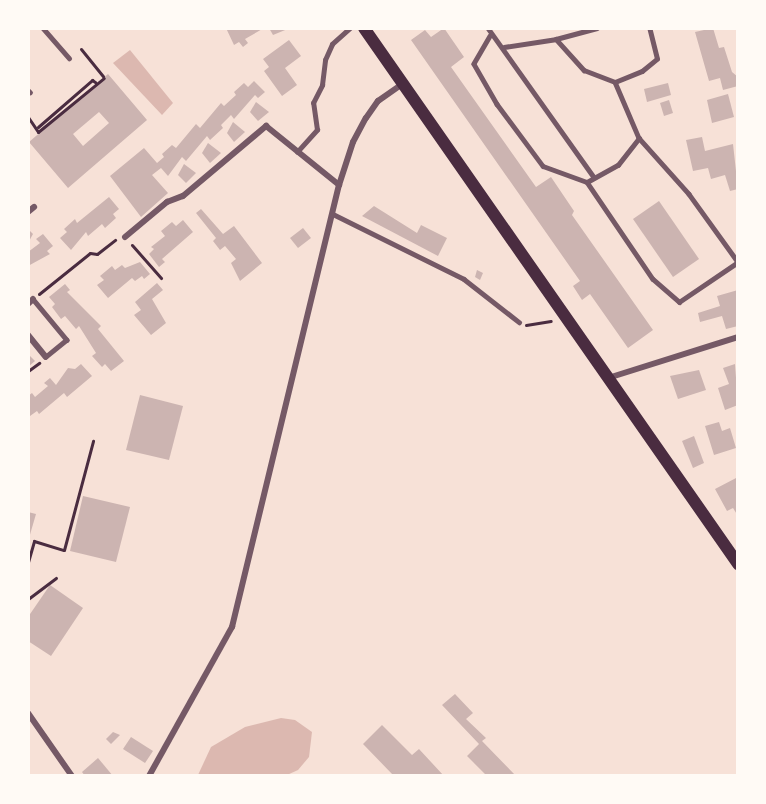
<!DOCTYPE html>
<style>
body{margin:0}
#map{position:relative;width:766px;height:804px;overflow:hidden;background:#f7e1d7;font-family:"Exo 2",sans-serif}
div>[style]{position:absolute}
.water>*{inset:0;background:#dcb8b0}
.building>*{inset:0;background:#ccb4b1}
.path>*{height:3px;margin:-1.5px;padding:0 1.5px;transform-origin:1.5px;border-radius:1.5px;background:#4a2c40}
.service>*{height:4.5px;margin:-2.25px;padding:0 2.25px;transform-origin:2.25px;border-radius:2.25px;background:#755966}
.minor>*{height:6px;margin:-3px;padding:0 3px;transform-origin:3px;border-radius:3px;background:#755966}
.secondary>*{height:12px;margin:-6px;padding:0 6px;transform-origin:6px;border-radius:6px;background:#4a2c40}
span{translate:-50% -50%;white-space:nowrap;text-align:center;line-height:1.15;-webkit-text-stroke:6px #fffaf5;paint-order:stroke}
.frame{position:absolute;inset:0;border:30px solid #fffaf5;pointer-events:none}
</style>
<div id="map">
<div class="water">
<i style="clip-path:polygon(130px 50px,173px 103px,162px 115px,113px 63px)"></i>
<i style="clip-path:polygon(281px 718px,295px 720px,312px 732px,309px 757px,298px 770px,287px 775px,198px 775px,211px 747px,245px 727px)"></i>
</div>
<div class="building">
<i style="clip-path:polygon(226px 28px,264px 28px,245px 39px,248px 43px,243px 47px,239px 42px,234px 45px)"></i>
<i style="clip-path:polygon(269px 28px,290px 28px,273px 35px)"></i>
<i style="clip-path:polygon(444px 28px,464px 57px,451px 67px,536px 187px,551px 177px,574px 211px,572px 215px,653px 330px,628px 348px,590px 294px,582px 300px,573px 286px,580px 281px,411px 40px,425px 30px,431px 37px)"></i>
<i style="clip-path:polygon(713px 28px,719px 48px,724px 47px,732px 72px,738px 77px,738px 86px,723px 90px,720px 78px,709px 81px,695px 32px)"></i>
<i style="clip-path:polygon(289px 40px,301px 56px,285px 68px,297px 85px,282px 96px,264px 71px,269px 67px,263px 59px)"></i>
<i style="clip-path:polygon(evenodd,108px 74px,147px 120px,68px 188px,29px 142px,108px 74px,99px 112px,109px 123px,83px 146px,73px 134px,99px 112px)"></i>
<i style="clip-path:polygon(254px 81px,265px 92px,258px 98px,255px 95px,234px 119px,231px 115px,221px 125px,223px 128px,210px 140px,207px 136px,186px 161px,182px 157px,168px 176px,161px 168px,152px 175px,168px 193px,141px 217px,110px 176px,144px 148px,157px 163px,164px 157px,162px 154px,172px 145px,176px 148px,196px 124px,200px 128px,221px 103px,224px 106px,236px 95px,234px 92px,244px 83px,248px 87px)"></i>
<i style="clip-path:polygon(668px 83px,671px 95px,647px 102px,644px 89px)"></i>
<i style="clip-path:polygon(728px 94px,734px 117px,712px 123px,707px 100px)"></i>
<i style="clip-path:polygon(669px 100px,673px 113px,664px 116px,660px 103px)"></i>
<i style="clip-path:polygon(256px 102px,269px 112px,258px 121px,250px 112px)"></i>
<i style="clip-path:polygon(233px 122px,245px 132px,234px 142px,227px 133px)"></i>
<i style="clip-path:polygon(702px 137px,705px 151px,733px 144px,738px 189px,730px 191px,725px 175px,711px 179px,708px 168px,693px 171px,686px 140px)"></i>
<i style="clip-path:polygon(208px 143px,221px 153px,210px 163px,202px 153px)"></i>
<i style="clip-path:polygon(184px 164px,196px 173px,186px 183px,178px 175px)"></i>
<i style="clip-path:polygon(109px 197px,119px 209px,113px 214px,116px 218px,105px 228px,102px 224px,88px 236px,86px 232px,71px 250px,60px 238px,67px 232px,64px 229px,75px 219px,77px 223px)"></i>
<i style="clip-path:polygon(659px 201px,699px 259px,673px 277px,633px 219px)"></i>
<i style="clip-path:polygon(374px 206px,417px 233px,421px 225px,447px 238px,438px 256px,362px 216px)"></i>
<i style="clip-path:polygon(201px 209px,223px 234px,234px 226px,262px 263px,240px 281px,231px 263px,236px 259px,225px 246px,220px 250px,213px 241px,216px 238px,196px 213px)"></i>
<i style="clip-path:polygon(183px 220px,193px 232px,162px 259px,165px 262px,159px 267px,149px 254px,154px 249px,151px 247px,165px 236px,161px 231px,172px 222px,176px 226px)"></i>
<i style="clip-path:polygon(303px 228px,311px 238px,298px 248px,290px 238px)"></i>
<i style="clip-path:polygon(28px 229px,33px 234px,28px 243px)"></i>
<i style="clip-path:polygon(43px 234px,53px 246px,47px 251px,50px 254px,28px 266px,28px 252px,40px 243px,36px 239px)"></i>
<i style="clip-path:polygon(140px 262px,150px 274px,144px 279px,142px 276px,135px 281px,132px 278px,108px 298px,97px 285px,104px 280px,100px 276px,112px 266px,115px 270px,122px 265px,125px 268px)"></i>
<i style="clip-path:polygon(477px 270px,483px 273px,480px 280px,475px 277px)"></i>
<i style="clip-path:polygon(157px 283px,163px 290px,152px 299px,166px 323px,151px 335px,134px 315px,141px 310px,135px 302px)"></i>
<i style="clip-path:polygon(65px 284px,70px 290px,67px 292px,101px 326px,98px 329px,124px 361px,111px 371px,105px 364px,102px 367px,92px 356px,96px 353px,79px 326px,76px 329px,65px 316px,61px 319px,52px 307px,55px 304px,49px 297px)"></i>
<i style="clip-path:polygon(738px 290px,738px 326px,726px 329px,722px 316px,700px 322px,698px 313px,720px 306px,717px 296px)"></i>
<i style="clip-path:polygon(28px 354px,35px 361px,28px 367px)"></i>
<i style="clip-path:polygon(81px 364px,92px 376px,67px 397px,64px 393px,39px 414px,37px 411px,30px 416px,28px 396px,32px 393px,35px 397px,48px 386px,44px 383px,50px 378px,56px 385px,68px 368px,75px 369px)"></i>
<i style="clip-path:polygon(735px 364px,738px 405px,725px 410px,718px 388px,729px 384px,723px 368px)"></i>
<i style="clip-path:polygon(699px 370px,706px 390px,678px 399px,670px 376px)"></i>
<i style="clip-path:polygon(140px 395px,183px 406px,169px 460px,126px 450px)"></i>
<i style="clip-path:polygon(719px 422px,722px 431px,730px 428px,736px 448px,714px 455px,705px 426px)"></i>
<i style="clip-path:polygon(694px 436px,704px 463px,693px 468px,682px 441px)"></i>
<i style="clip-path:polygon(738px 477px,738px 516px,733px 508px,727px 511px,715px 489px)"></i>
<i style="clip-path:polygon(83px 496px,130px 507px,116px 562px,70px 551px)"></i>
<i style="clip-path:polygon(28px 512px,36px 514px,29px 538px,28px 538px)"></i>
<i style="clip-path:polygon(50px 585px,83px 608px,51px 656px,28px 641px,28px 617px)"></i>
<i style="clip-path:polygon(455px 694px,473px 713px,466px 719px,486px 738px,482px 741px,516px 776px,487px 776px,467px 756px,479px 744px,442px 705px)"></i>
<i style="clip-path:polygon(382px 725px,412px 755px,419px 749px,444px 776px,394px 776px,363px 744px)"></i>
<i style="clip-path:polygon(113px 732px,120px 735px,111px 744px,106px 739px)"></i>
<i style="clip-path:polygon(131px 737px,153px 751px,145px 763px,123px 749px)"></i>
<i style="clip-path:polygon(98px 758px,113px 776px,85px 776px,82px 772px)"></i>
</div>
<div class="path">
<i style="left:81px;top:49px;width:35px;rotate:51deg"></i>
<i style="left:28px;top:117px;width:18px;rotate:56deg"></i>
<i style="left:38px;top:132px;width:85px;rotate:-39.3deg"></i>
<i style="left:38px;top:127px;width:72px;rotate:-41deg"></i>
<i style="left:92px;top:80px;width:4px;rotate:34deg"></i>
<i style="left:132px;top:245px;width:44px;rotate:48.7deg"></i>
<i style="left:39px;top:294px;width:65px;rotate:-38.8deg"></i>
<i style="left:90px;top:253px;width:7px;rotate:8deg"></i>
<i style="left:97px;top:254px;width:23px;rotate:-38deg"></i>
<i style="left:526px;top:325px;width:25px;rotate:-9deg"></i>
<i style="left:28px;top:371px;width:14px;rotate:-36deg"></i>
<i style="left:28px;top:562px;width:22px;rotate:-74deg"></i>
<i style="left:34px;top:541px;width:31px;rotate:17deg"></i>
<i style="left:64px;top:550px;width:113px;rotate:-75.1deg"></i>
<i style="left:28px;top:599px;width:35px;rotate:-37deg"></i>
</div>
<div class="service">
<i style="left:43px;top:28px;width:40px;rotate:49deg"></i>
<i style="left:488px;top:28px;width:183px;rotate:54.6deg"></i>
<i style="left:490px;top:36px;width:32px;rotate:120deg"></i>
<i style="left:474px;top:64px;width:46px;rotate:60.1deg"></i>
<i style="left:497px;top:104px;width:77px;rotate:53.4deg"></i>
<i style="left:543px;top:166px;width:47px;rotate:20deg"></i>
<i style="left:587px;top:182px;width:117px;rotate:55.8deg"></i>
<i style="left:653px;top:279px;width:35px;rotate:41deg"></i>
<i style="left:679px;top:302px;width:71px;rotate:-34.1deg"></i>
<i style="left:556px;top:39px;width:42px;rotate:-15deg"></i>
<i style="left:504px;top:47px;width:53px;rotate:-8.7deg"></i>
<i style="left:556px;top:39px;width:42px;rotate:47.9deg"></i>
<i style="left:584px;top:70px;width:33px;rotate:21deg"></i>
<i style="left:615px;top:82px;width:29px;rotate:-22deg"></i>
<i style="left:642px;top:71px;width:19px;rotate:-39deg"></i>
<i style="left:657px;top:59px;width:32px;rotate:-104deg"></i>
<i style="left:615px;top:82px;width:61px;rotate:66.8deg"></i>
<i style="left:639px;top:138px;width:75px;rotate:48.2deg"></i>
<i style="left:689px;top:194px;width:84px;rotate:54.2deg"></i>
<i style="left:28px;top:90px;width:3px;rotate:45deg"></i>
<i style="left:297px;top:152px;width:30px;rotate:-48deg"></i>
<i style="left:317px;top:130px;width:27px;rotate:-98deg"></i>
<i style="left:313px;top:103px;width:20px;rotate:-63deg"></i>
<i style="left:322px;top:85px;width:25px;rotate:-83deg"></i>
<i style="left:325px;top:60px;width:17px;rotate:-66deg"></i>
<i style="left:332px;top:44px;width:24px;rotate:-42deg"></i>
<i style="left:587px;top:182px;width:35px;rotate:-29deg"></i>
<i style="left:618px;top:165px;width:34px;rotate:-52deg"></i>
<i style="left:333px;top:214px;width:146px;rotate:26.4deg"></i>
<i style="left:464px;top:279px;width:70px;rotate:38deg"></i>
<i style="left:33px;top:299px;width:53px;rotate:50.3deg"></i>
<i style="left:67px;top:340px;width:27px;rotate:141deg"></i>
</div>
<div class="minor">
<i style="left:28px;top:212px;width:8px;rotate:-40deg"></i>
<i style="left:125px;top:237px;width:55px;rotate:-39.8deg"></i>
<i style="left:167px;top:202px;width:17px;rotate:-21deg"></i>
<i style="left:183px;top:196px;width:109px;rotate:-40.1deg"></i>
<i style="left:266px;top:126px;width:94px;rotate:38.9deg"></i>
<i style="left:28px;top:304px;width:7px;rotate:-45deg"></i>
<i style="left:28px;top:335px;width:28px;rotate:51deg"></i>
<i style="left:608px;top:378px;width:136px;rotate:-17.5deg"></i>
<i style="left:28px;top:713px;width:77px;rotate:55.1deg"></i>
<i style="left:149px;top:776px;width:171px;rotate:-60.9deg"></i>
<i style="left:232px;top:627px;width:455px;rotate:-76.4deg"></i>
<i style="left:339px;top:185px;width:45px;rotate:-72deg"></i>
<i style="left:353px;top:142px;width:27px;rotate:-62deg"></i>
<i style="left:366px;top:118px;width:21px;rotate:-55deg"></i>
<i style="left:378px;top:101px;width:29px;rotate:-35deg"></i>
</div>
<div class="secondary">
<i style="left:364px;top:28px;width:654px;rotate:55.09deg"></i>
</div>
<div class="frame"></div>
</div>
